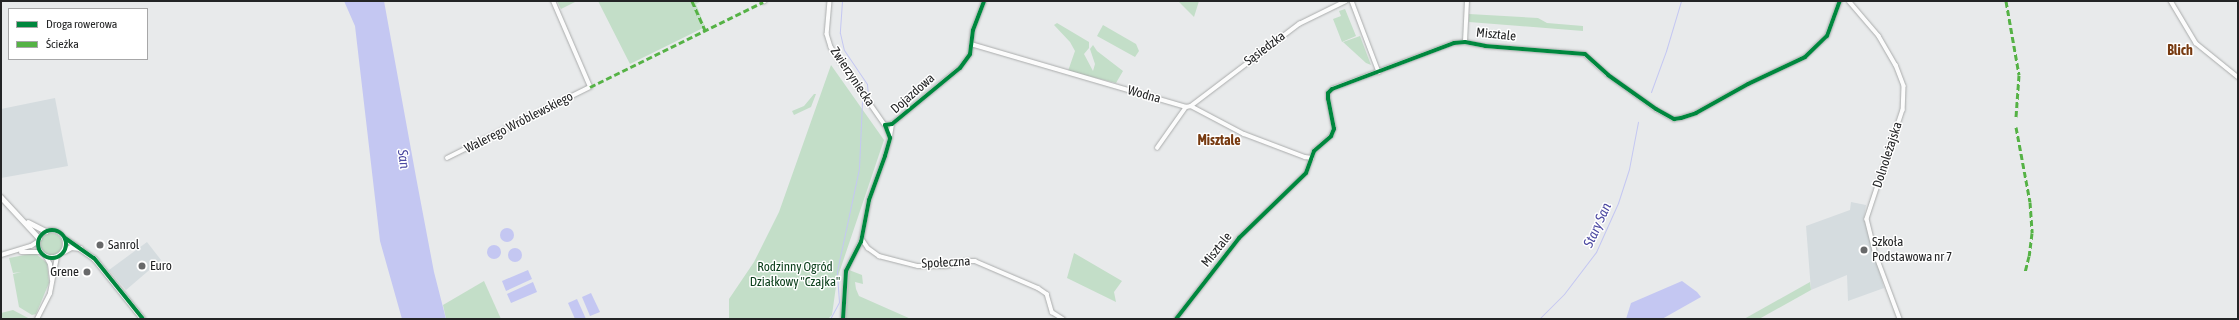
<!DOCTYPE html>
<meta charset="utf-8">
<style>
body{margin:0}
#map{position:relative;width:2239px;height:320px;overflow:hidden;background:#e8eaeb;font-family:"Asap Condensed",sans-serif}
div>[style]{position:absolute}
.built>*{inset:0;background:#d5dcdf}
.green>*{inset:0;background:#c3dec8}
.round{border-radius:50%}
.water>*{inset:0;background:#c4c7f2}
.stream>*{height:1px;margin:-0.5px;padding:0 0.5px;transform-origin:0.5px;border-radius:0.5px;background:#c4c7f2}
.roads{filter:drop-shadow(0 0 1px #aaacac) drop-shadow(0 0 1px #aaacac)}
.minor>*{height:3.5px;margin:-1.75px;padding:0 1.75px;transform-origin:1.75px;border-radius:1.75px;background:#fcfcfc}
.tertiary>*{height:4px;margin:-2px;padding:0 2px;transform-origin:2px;border-radius:2px;background:#fcfcfc}
.secondary>*{height:4.5px;margin:-2.25px;padding:0 2.25px;transform-origin:2.25px;border-radius:2.25px;background:#fcfcfc}
.secondary>.ring{margin:-2.25px;padding:0;box-sizing:content-box;background:none;border:4.5px solid #fcfcfc;border-radius:50%}
.quiet>*{height:3px;margin-top:-1.5px;transform-origin:0;background:repeating-linear-gradient(90deg,#55b245 0 6px,transparent 0 9px)}
.cycleway>*{height:4px;margin:-2px;padding:0 2px;transform-origin:2px;border-radius:2px;background:#00873e}
.cycleway>.ring{margin:-2px;padding:0;box-sizing:content-box;background:none;border:4px solid #00873e;border-radius:50%}
.dots>*{width:11px;height:11px;translate:-50% -50%;box-sizing:border-box;border:2px solid #fff;border-radius:50%}
span{translate:-50% -50%;white-space:nowrap;text-align:center;line-height:1.15;-webkit-text-stroke:3px #fff;paint-order:stroke}
.street-label{font-size:13px;color:#232425}
.poi-label{font-size:13px;color:#232425}
.left{translate:0 -50%;text-align:left}
.right{translate:-100% -50%;text-align:right}
.park-label{font-size:13px;color:#0c401c}
.neighbourhood-label{font-size:14px;color:#773a10;font-weight:700}
.water-label{font-size:14px;color:#4c49a1;font-style:italic}
.frame{position:absolute;inset:0;border:2px solid #232425;pointer-events:none}
.legend{position:absolute;left:8px;top:8px;width:140px;height:52px;box-sizing:border-box;background:#fff;border:1px solid #a7a7a8;margin:0;padding:5px 7px;list-style:none;font-size:12px;color:#232425}
.legend li{display:flex;align-items:center;gap:8px;height:20px}
.legend b{width:20px;border:1px solid #a7a7a8}
</style>
<div id="map">
<div class="built">
<i style="clip-path:polygon(55px 98px,68px 166px,1px 178px,1px 109px)"></i>
<i style="clip-path:polygon(1851px 202px,1866px 205px,1864px 218px,1884px 288px,1848px 301px,1847px 275px,1811px 290px,1806px 226px,1850px 210px)"></i>
<i style="clip-path:polygon(147px 242px,161px 260px,126px 290px,109px 270px)"></i>
</div>
<div class="green">
<i style="clip-path:polygon(557px 1px,577px 1px,561px 9px)"></i>
<i style="clip-path:polygon(598px 1px,702px 1px,696px 4px,705px 27px,630px 64px)"></i>
<i style="clip-path:polygon(1178px 1px,1199px 1px,1194px 17px)"></i>
<i style="clip-path:polygon(1345px 9px,1356px 36px,1342px 42px,1333px 19px,1341px 16px,1339px 11px)"></i>
<i style="clip-path:polygon(1469px 14px,1538px 18px,1547px 23px,1583px 26px,1583px 31px,1469px 22px)"></i>
<i style="clip-path:polygon(1057px 23px,1089px 42px,1089px 48px,1084px 54px,1093px 71px,1095px 64px,1090px 49px,1093px 45px,1097px 51px,1123px 71px,1116px 83px,1068px 71px,1075px 51px,1070px 42px,1054px 25px)"></i>
<i style="clip-path:polygon(1103px 25px,1136px 44px,1139px 51px,1135px 57px,1097px 36px)"></i>
<i style="clip-path:polygon(1360px 36px,1371px 65px,1366px 63px,1343px 42px)"></i>
<i style="clip-path:polygon(831px 65px,884px 140px,837px 279px,832px 315px,828px 319px,729px 319px,729px 299px,754px 262px,779px 212px)"></i>
<i style="clip-path:polygon(814px 94px,816px 94px,811px 107px,794px 115px,792px 111px,804px 106px)"></i>
<i class="round" style="left:40px;top:233px;width:22px;height:22px"></i>
<i style="clip-path:polygon(35px 253px,47px 263px,49px 283px,36px 314px,32px 315px,19px 307px,13px 274px,21px 272px,13px 273px,9px 258px)"></i>
<i style="clip-path:polygon(1074px 253px,1122px 281px,1114px 292px,1116px 302px,1067px 278px)"></i>
<i style="clip-path:polygon(849px 270px,862px 275px,863px 284px,855px 282px,856px 289px,859px 296px,911px 319px,846px 319px)"></i>
<i style="clip-path:polygon(484px 281px,501px 319px,446px 319px,443px 305px)"></i>
<i style="clip-path:polygon(1810px 282px,1811px 290px,1759px 319px,1744px 319px)"></i>
<i style="clip-path:polygon(13px 310px,30px 319px,1px 319px,1px 313px)"></i>
</div>
<div class="water">
<i style="clip-path:polygon(344px 1px,384px 1px,416px 177px,434px 272px,446px 319px,402px 319px,380px 241px,355px 26px)"></i>
<i class="round" style="left:500px;top:228px;width:14px;height:14px"></i>
<i class="round" style="left:487px;top:245px;width:14px;height:14px"></i>
<i class="round" style="left:508px;top:248px;width:14px;height:14px"></i>
<i style="clip-path:polygon(528px 270px,532px 279px,506px 291px,502px 281px)"></i>
<i style="clip-path:polygon(1682px 281px,1697px 292px,1701px 297px,1662px 319px,1626px 319px,1631px 303px)"></i>
<i style="clip-path:polygon(533px 282px,537px 292px,511px 303px,507px 294px)"></i>
<i style="clip-path:polygon(591px 293px,600px 312px,590px 316px,582px 297px)"></i>
<i style="clip-path:polygon(577px 299px,586px 319px,575px 319px,568px 303px)"></i>
</div>
<div class="stream">
<i style="left:842px;top:1px;width:32px;rotate:94deg"></i>
<i style="left:840px;top:33px;width:17px;rotate:77deg"></i>
<i style="left:844px;top:50px;width:41px;rotate:55.9deg"></i>
<i style="left:867px;top:84px;width:11px;rotate:85deg"></i>
<i style="left:1651px;top:92px;width:44px;rotate:-69.9deg"></i>
<i style="left:1666px;top:51px;width:52px;rotate:-73.3deg"></i>
<i style="left:830px;top:319px;width:19px;rotate:-62deg"></i>
<i style="left:839px;top:302px;width:31px;rotate:-94deg"></i>
<i style="left:837px;top:271px;width:105px;rotate:-77.9deg"></i>
<i style="left:859px;top:168px;width:67px;rotate:-87.4deg"></i>
<i style="left:1539px;top:319px;width:35px;rotate:-45deg"></i>
<i style="left:1564px;top:294px;width:53px;rotate:-52.7deg"></i>
<i style="left:1596px;top:252px;width:54px;rotate:-65.8deg"></i>
<i style="left:1618px;top:203px;width:36px;rotate:-72deg"></i>
<i style="left:1629px;top:169px;width:48px;rotate:-79.2deg"></i>
</div>
<div class="roads">
<div class="minor">
<i style="left:830px;top:1px;width:33px;rotate:95deg"></i>
<i style="left:827px;top:34px;width:14px;rotate:73deg"></i>
<i style="left:831px;top:47px;width:95px;rotate:55.3deg"></i>
<i style="left:1352px;top:1px;width:76px;rotate:69.2deg"></i>
<i style="left:1849px;top:1px;width:46px;rotate:49.4deg"></i>
<i style="left:1879px;top:36px;width:34px;rotate:60deg"></i>
<i style="left:1896px;top:65px;width:22px;rotate:69deg"></i>
<i style="left:1904px;top:86px;width:24px;rotate:92deg"></i>
<i style="left:1903px;top:110px;width:115px;rotate:108.3deg"></i>
<i style="left:1867px;top:219px;width:34px;rotate:76deg"></i>
<i style="left:1875px;top:252px;width:72px;rotate:69.5deg"></i>
<i style="left:2171px;top:1px;width:49px;rotate:59.2deg"></i>
<i style="left:2196px;top:43px;width:54px;rotate:39deg"></i>
<i style="left:763px;top:2px;width:2px;rotate:-27deg"></i>
<i style="left:1465px;top:42px;width:41px;rotate:-87.2deg"></i>
<i style="left:971px;top:44px;width:224px;rotate:16.3deg"></i>
<i style="left:1186px;top:107px;width:5px;rotate:-11deg"></i>
<i style="left:1191px;top:106px;width:60px;rotate:27.8deg"></i>
<i style="left:1244px;top:134px;width:65px;rotate:20.7deg"></i>
<i style="left:1305px;top:157px;width:7px;rotate:8deg"></i>
<i style="left:1191px;top:106px;width:136px;rotate:-37.2deg"></i>
<i style="left:1299px;top:24px;width:52px;rotate:-26.1deg"></i>
<i style="left:890px;top:137px;width:13px;rotate:-81deg"></i>
<i style="left:1157px;top:148px;width:50px;rotate:-54.7deg"></i>
<i style="left:447px;top:158px;width:160px;rotate:-26.4deg"></i>
<i style="left:590px;top:87px;width:94px;rotate:-113.3deg"></i>
<i style="left:862px;top:239px;width:11px;rotate:56deg"></i>
<i style="left:868px;top:248px;width:14px;rotate:36deg"></i>
<i style="left:879px;top:256px;width:40px;rotate:14.4deg"></i>
<i style="left:918px;top:266px;width:27px"></i>
<i style="left:945px;top:266px;width:22px;rotate:-13deg"></i>
<i style="left:966px;top:261px;width:9px"></i>
<i style="left:975px;top:261px;width:69px;rotate:23.2deg"></i>
<i style="left:1038px;top:288px;width:11px;rotate:34deg"></i>
<i style="left:1047px;top:294px;width:19px;rotate:74deg"></i>
<i style="left:1052px;top:312px;width:13px;rotate:32deg"></i>
<i style="left:843px;top:319px;width:48px;rotate:-86.4deg"></i>
<i style="left:846px;top:271px;width:33px;rotate:-63deg"></i>
<i style="left:861px;top:242px;width:43px;rotate:-79.2deg"></i>
<i style="left:869px;top:200px;width:47px;rotate:-70deg"></i>
<i style="left:885px;top:156px;width:19px;rotate:-74deg"></i>
<i style="left:890px;top:138px;width:14px;rotate:-111deg"></i>
<i style="left:885px;top:125px;width:7px;rotate:-8deg"></i>
<i style="left:892px;top:124px;width:88px;rotate:-39.5deg"></i>
<i style="left:960px;top:68px;width:17px;rotate:-54deg"></i>
<i style="left:970px;top:54px;width:24px;rotate:-83deg"></i>
<i style="left:973px;top:30px;width:31px;rotate:-69deg"></i>
<i style="left:1176px;top:319px;width:103px;rotate:-52.1deg"></i>
<i style="left:1239px;top:238px;width:93px;rotate:-44.1deg"></i>
<i style="left:1306px;top:173px;width:23px;rotate:-70deg"></i>
<i style="left:1314px;top:151px;width:23px;rotate:-41deg"></i>
<i style="left:1331px;top:136px;width:8px;rotate:-67deg"></i>
<i style="left:1334px;top:129px;width:31px;rotate:-101deg"></i>
<i style="left:1328px;top:99px;width:6px;rotate:-90deg"></i>
<i style="left:1328px;top:93px;width:6px;rotate:-45deg"></i>
<i style="left:1332px;top:89px;width:130px;rotate:-20.7deg"></i>
<i style="left:1454px;top:43px;width:11px;rotate:-5deg"></i>
<i style="left:1465px;top:42px;width:20px;rotate:11deg"></i>
<i style="left:1485px;top:46px;width:100px;rotate:4.6deg"></i>
<i style="left:1585px;top:54px;width:31px;rotate:42deg"></i>
<i style="left:1608px;top:75px;width:59px;rotate:35.3deg"></i>
<i style="left:1656px;top:109px;width:21px;rotate:29deg"></i>
<i style="left:1674px;top:119px;width:7px;rotate:-8deg"></i>
<i style="left:1681px;top:118px;width:16px;rotate:-18deg"></i>
<i style="left:1696px;top:113px;width:60px;rotate:-29.1deg"></i>
<i style="left:1748px;top:84px;width:63px;rotate:-25.3deg"></i>
<i style="left:1805px;top:57px;width:30px;rotate:-44deg"></i>
<i style="left:1827px;top:36px;width:37px;rotate:-70deg"></i>
</div>
<div class="tertiary">
<i style="left:21px;top:252px;width:19px"></i>
<i style="left:1px;top:255px;width:31px;rotate:-17deg"></i>
<i style="left:31px;top:246px;width:7px;rotate:-34deg"></i>
<i style="left:46px;top:257px;width:8px;rotate:60deg"></i>
<i style="left:50px;top:264px;width:16px;rotate:83deg"></i>
<i style="left:37px;top:319px;width:29px;rotate:-63deg"></i>
<i style="left:50px;top:293px;width:37px;rotate:-79deg"></i>
</div>
<div class="secondary">
<i style="left:1px;top:197px;width:56px;rotate:47.2deg"></i>
<i style="left:28px;top:222px;width:20px;rotate:27deg"></i>
<i class="ring" style="left:38px;top:230px;width:23.5px;height:23.5px"></i>
<i style="left:65px;top:238px;width:35px;rotate:35deg"></i>
<i style="left:94px;top:258px;width:78px;rotate:51.2deg"></i>
<i style="left:64px;top:251px;width:8px;rotate:-30deg"></i>
<i style="left:71px;top:247px;width:9px;rotate:6deg"></i>
</div>
</div>
<div class="quiet">
<i style="left:692px;top:1px;width:32px;rotate:66deg"></i>
<i style="left:2006px;top:1px;width:75px;rotate:80deg"></i>
<i style="left:2019px;top:75px;width:42px;rotate:94.1deg"></i>
<i style="left:590px;top:87px;width:193px;rotate:-26.2deg"></i>
<i style="left:2016px;top:127px;width:76px;rotate:79.4deg"></i>
<i style="left:2030px;top:202px;width:31px;rotate:86deg"></i>
<i style="left:2032px;top:233px;width:23px;rotate:97deg"></i>
<i style="left:2029px;top:256px;width:16px;rotate:104deg"></i>
</div>
<div class="cycleway">
<i class="ring" style="left:38px;top:230px;width:24px;height:24px"></i>
<i style="left:65px;top:238px;width:35px;rotate:35deg"></i>
<i style="left:94px;top:258px;width:78px;rotate:51.2deg"></i>
<i style="left:843px;top:319px;width:48px;rotate:-86.4deg"></i>
<i style="left:846px;top:271px;width:33px;rotate:-63deg"></i>
<i style="left:861px;top:242px;width:43px;rotate:-79.2deg"></i>
<i style="left:869px;top:200px;width:47px;rotate:-70deg"></i>
<i style="left:885px;top:156px;width:19px;rotate:-74deg"></i>
<i style="left:890px;top:138px;width:14px;rotate:-111deg"></i>
<i style="left:885px;top:125px;width:7px;rotate:-8deg"></i>
<i style="left:892px;top:124px;width:88px;rotate:-39.5deg"></i>
<i style="left:960px;top:68px;width:17px;rotate:-54deg"></i>
<i style="left:970px;top:54px;width:24px;rotate:-83deg"></i>
<i style="left:973px;top:30px;width:31px;rotate:-69deg"></i>
<i style="left:1176px;top:319px;width:103px;rotate:-52.1deg"></i>
<i style="left:1239px;top:238px;width:93px;rotate:-44.1deg"></i>
<i style="left:1306px;top:173px;width:23px;rotate:-70deg"></i>
<i style="left:1314px;top:151px;width:23px;rotate:-41deg"></i>
<i style="left:1331px;top:136px;width:8px;rotate:-67deg"></i>
<i style="left:1334px;top:129px;width:31px;rotate:-101deg"></i>
<i style="left:1328px;top:99px;width:6px;rotate:-90deg"></i>
<i style="left:1328px;top:93px;width:6px;rotate:-45deg"></i>
<i style="left:1332px;top:89px;width:130px;rotate:-20.7deg"></i>
<i style="left:1454px;top:43px;width:11px;rotate:-5deg"></i>
<i style="left:1465px;top:42px;width:20px;rotate:11deg"></i>
<i style="left:1485px;top:46px;width:100px;rotate:4.6deg"></i>
<i style="left:1585px;top:54px;width:31px;rotate:42deg"></i>
<i style="left:1608px;top:75px;width:59px;rotate:35.3deg"></i>
<i style="left:1656px;top:109px;width:21px;rotate:29deg"></i>
<i style="left:1674px;top:119px;width:7px;rotate:-8deg"></i>
<i style="left:1681px;top:118px;width:16px;rotate:-18deg"></i>
<i style="left:1696px;top:113px;width:60px;rotate:-29.1deg"></i>
<i style="left:1748px;top:84px;width:63px;rotate:-25.3deg"></i>
<i style="left:1805px;top:57px;width:30px;rotate:-44deg"></i>
<i style="left:1827px;top:36px;width:37px;rotate:-70deg"></i>
</div>
<div class="dots">
<i style="left:100px;top:245px;background:#68696a"></i>
<i style="left:1864px;top:250px;background:#68696a"></i>
<i style="left:142px;top:266px;background:#68696a"></i>
<i style="left:87px;top:272px;background:#68696a"></i>
</div>
<div class="street-label">
<span style="left:1496px;top:35px;rotate:6deg">Misztale</span>
<span style="left:1265px;top:49px;rotate:-37deg">Sąsiedzka</span>
<span style="left:852px;top:77px;rotate:56deg">Zwierzyniecka</span>
<span style="left:913px;top:94px;rotate:-41deg">Dojazdowa</span>
<span style="left:1144px;top:95px;rotate:16deg">Wodna</span>
<span style="left:519px;top:123px;rotate:-27deg">Walerego Wróblewskiego</span>
<span style="left:1888px;top:155px;rotate:-72deg">Dolnoleżajska</span>
<span style="left:1217px;top:250px;rotate:-51deg">Misztale</span>
<span style="left:946px;top:263px;rotate:-3deg">Społeczna</span>
</div>
<div class="poi-label">
<span class="left" style="left:1872px;top:250px">Szkoła<br>Podstawowa nr 7</span>
<span class="left" style="left:108px;top:245px">Sanrol</span>
<span class="left" style="left:150px;top:266px">Euro</span>
<span class="right" style="left:79px;top:272px">Grene</span>
</div>
<div class="park-label">
<span style="left:795px;top:275px">Rodzinny Ogród<br>Działkowy "Czajka"</span>
</div>
<div class="neighbourhood-label">
<span style="left:2180px;top:50px">Blich</span>
<span style="left:1219px;top:140px">Misztale</span>
</div>
<div class="water-label">
<span style="left:404px;top:159px;rotate:82deg">San</span>
<span style="left:1597px;top:225px;rotate:-65deg">Stary San</span>
</div>
<div class="frame"></div>
<ul class="legend">
<li><b style="height:5px;background:#00873e"></b>Droga rowerowa</li>
<li><b style="height:5px;background:#55b245"></b>Ścieżka</li>
</ul>
</div>
